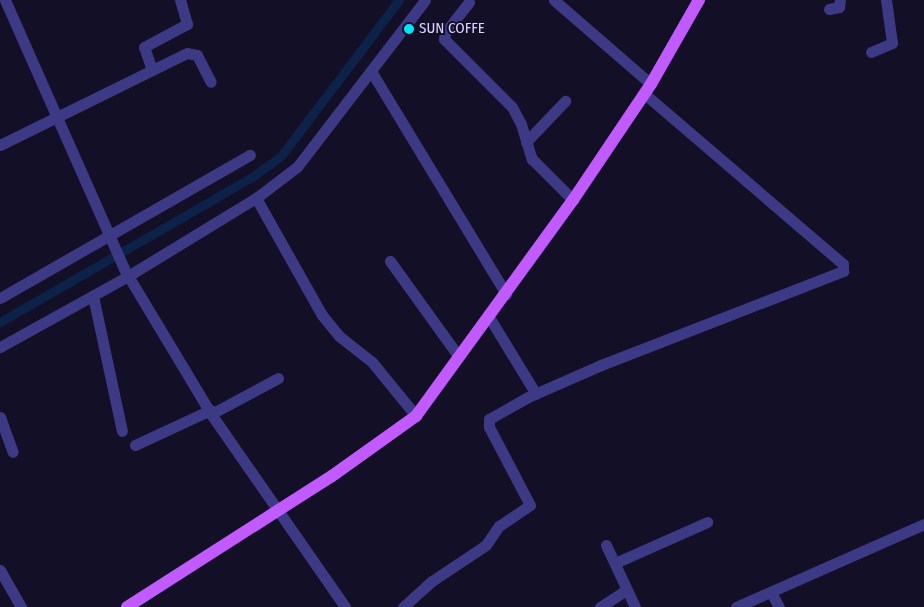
<!DOCTYPE html>
<style>
body{margin:0}
#map{position:relative;width:924px;height:607px;overflow:hidden;background:#130f26;font-family:"Fira Sans Condensed",sans-serif}
div>[style]{position:absolute}
.canal>*{height:9px;margin:-4.5px;padding:0 4.5px;transform-origin:4.5px;border-radius:4.5px;background:#0c2248}
.minor>*{height:11px;margin:-5.5px;padding:0 5.5px;transform-origin:5.5px;border-radius:5.5px;background:#3d3a85}
.major>*{height:12px;margin:-6px;padding:0 6px;transform-origin:6px;border-radius:6px;background:#c25bff}
.dots>*{width:14px;height:14px;translate:-50% -50%;box-sizing:border-box;border:2px solid #130f26;border-radius:50%}
span{translate:-50% -50%;white-space:nowrap;text-align:center;line-height:1.15;-webkit-text-stroke:4px #130f26;paint-order:stroke}
.poi-label{font-size:15px;color:#d9d4ff}
.left{translate:0 -50%;text-align:left}
</style>
<div id="map">
<div class="canal">
<i style="left:0;top:322px;width:291px;rotate:-29.9deg"></i>
<i style="left:252px;top:177px;width:36px;rotate:-36deg"></i>
<i style="left:281px;top:156px;width:196px;rotate:-52.9deg"></i>
</div>
<div class="minor">
<i style="left:5px;top:0;width:294px;rotate:66.1deg"></i>
<i style="left:124px;top:269px;width:169px;rotate:59deg"></i>
<i style="left:211px;top:414px;width:235px;rotate:55.2deg"></i>
<i style="left:554px;top:0;width:128px;rotate:40.9deg"></i>
<i style="left:469px;top:2px;width:39px;rotate:128deg"></i>
<i style="left:445px;top:33px;width:6px;rotate:99deg"></i>
<i style="left:444px;top:39px;width:96px;rotate:45deg"></i>
<i style="left:512px;top:107px;width:19px;rotate:62deg"></i>
<i style="left:521px;top:124px;width:37px;rotate:73deg"></i>
<i style="left:532px;top:159px;width:58px;rotate:45deg"></i>
<i style="left:829px;top:9px;width:10px;rotate:-11deg"></i>
<i style="left:839px;top:7px;width:7px;rotate:-82deg"></i>
<i style="left:871px;top:52px;width:23px;rotate:-23deg"></i>
<i style="left:892px;top:43px;width:43px;rotate:-97.9deg"></i>
<i style="left:152px;top:70px;width:24px;rotate:-109deg"></i>
<i style="left:144px;top:47px;width:49px;rotate:-28.1deg"></i>
<i style="left:187px;top:24px;width:25px;rotate:-106deg"></i>
<i style="left:371px;top:71px;width:261px;rotate:58.8deg"></i>
<i style="left:526px;top:142px;width:57px;rotate:-46.4deg"></i>
<i style="left:0;top:145px;width:208px;rotate:-26.2deg"></i>
<i style="left:187px;top:53px;width:10px;rotate:11deg"></i>
<i style="left:197px;top:55px;width:30px;rotate:63deg"></i>
<i style="left:256px;top:198px;width:134px;rotate:60.6deg"></i>
<i style="left:322px;top:315px;width:27px;rotate:51deg"></i>
<i style="left:339px;top:336px;width:42px;rotate:38.2deg"></i>
<i style="left:372px;top:362px;width:70px;rotate:50.8deg"></i>
<i style="left:390px;top:261px;width:118px;rotate:54.3deg"></i>
<i style="left:93px;top:296px;width:138px;rotate:77.9deg"></i>
<i style="left:0;top:298px;width:288px;rotate:-29.8deg"></i>
<i style="left:489px;top:317px;width:90px;rotate:58.6deg"></i>
<i style="left:0;top:347px;width:146px;rotate:-29deg"></i>
<i style="left:128px;top:276px;width:150px;rotate:-31.4deg"></i>
<i style="left:256px;top:198px;width:51px;rotate:-37.1deg"></i>
<i style="left:297px;top:167px;width:210px;rotate:-52.5deg"></i>
<i style="left:211px;top:414px;width:76px;rotate:-28.2deg"></i>
<i style="left:0;top:417px;width:37px;rotate:70deg"></i>
<i style="left:135px;top:445px;width:83px;rotate:-25deg"></i>
<i style="left:606px;top:545px;width:68px;rotate:64.9deg"></i>
<i style="left:615px;top:563px;width:101px;rotate:-24deg"></i>
<i style="left:0;top:570px;width:43px;rotate:60.4deg"></i>
<i style="left:772px;top:594px;width:15px;rotate:62deg"></i>
<i style="left:403px;top:607px;width:39px;rotate:-42deg"></i>
<i style="left:432px;top:581px;width:65px;rotate:-33.7deg"></i>
<i style="left:486px;top:545px;width:23px;rotate:-56deg"></i>
<i style="left:499px;top:526px;width:37px;rotate:-34deg"></i>
<i style="left:530px;top:505px;width:88px;rotate:-117.7deg"></i>
<i style="left:489px;top:427px;width:8px;rotate:-90deg"></i>
<i style="left:489px;top:419px;width:45px;rotate:-29.4deg"></i>
<i style="left:528px;top:397px;width:80px;rotate:-23.7deg"></i>
<i style="left:601px;top:365px;width:260px;rotate:-21.2deg"></i>
<i style="left:843px;top:271px;width:7px;rotate:-90deg"></i>
<i style="left:843px;top:264px;width:261px;rotate:-139.4deg"></i>
<i style="left:600px;top:607px;width:31px;rotate:-33deg"></i>
<i style="left:736px;top:607px;width:206px;rotate:-23.8deg"></i>
</div>
<div class="major">
<i style="left:127px;top:607px;width:243px;rotate:-32.6deg"></i>
<i style="left:332px;top:476px;width:103px;rotate:-35.5deg"></i>
<i style="left:416px;top:416px;width:267px;rotate:-54deg"></i>
<i style="left:573px;top:200px;width:140px;rotate:-56.1deg"></i>
<i style="left:651px;top:84px;width:97px;rotate:-60.3deg"></i>
</div>
<div class="dots">
<i style="left:409px;top:29px;background:#00e5ff"></i>
</div>
<div class="poi-label">
<span class="left" style="left:419px;top:29px">SUN COFFE</span>
</div>
</div>
